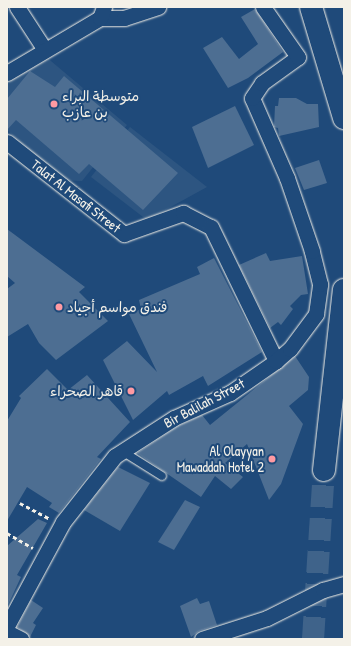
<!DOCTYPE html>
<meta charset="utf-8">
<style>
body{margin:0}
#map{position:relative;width:351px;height:646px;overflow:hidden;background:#1f4a7a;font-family:"Patrick Hand","Playpen Sans Arabic",sans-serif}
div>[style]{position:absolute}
.built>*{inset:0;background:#2d5581}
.building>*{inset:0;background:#4d6e92}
.motorway-tunnel>*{height:22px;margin-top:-11px;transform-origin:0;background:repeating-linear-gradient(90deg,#3f638a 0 22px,transparent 0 33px)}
.path>*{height:2.5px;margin-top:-1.25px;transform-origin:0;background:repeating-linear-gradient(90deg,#f4f1e8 0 4px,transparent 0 7px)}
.roads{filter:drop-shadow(0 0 1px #f4f1e8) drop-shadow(0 0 1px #f4f1e8)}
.service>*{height:8px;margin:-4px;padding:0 4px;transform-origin:4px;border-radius:4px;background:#1f4a7a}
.minor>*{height:15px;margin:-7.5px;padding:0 7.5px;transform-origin:7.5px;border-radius:7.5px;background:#1f4a7a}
.motorway>*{height:22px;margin:-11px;padding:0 11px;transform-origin:11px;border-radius:11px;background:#1f4a7a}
.dots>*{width:11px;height:11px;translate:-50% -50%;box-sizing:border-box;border:2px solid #1f4a7a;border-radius:50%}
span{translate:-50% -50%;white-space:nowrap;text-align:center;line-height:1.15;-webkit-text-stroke:4px #1f4a7a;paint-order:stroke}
.poi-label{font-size:14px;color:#f4f1e8}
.left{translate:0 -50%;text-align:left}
.right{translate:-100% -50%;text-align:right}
.street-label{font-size:14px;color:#f4f1e8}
.frame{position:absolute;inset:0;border:8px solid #f4f1e8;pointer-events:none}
</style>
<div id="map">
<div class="built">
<i style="clip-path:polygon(45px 56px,127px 125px,82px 181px,63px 180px,7px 130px,7px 82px)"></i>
<i style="clip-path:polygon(130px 127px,207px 187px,147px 220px,91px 177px)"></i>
</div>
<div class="building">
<i style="clip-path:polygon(255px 9px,283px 52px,248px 78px,228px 88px,203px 48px,222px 37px,239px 59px,258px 44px,241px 17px)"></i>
<i style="clip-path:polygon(30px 71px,55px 87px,64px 76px,178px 173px,143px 210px,89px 164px,79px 174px,16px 120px,7px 130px,7px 99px)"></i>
<i style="clip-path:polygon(279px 98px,296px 98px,307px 104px,318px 104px,319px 127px,279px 136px,278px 128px,274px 127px,275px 106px,278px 106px)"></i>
<i style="clip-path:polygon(235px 106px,254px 145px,208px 168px,192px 127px)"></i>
<i style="clip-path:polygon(319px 160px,327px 183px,304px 190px,295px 168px)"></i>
<i style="clip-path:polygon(7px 229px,85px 287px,79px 292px,108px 321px,56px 360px,39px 343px,28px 324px,7px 337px,7px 289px,15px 283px,7px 276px)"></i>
<i style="clip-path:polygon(266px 253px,270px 261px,302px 256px,308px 294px,301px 295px,290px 306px,293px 309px,281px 325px,278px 322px,270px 328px,239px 265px)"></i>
<i style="clip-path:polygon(214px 258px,262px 352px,208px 386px,203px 376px,169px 395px,167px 391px,133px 420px,103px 360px,127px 341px,157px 372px,129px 314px,141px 309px,139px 300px,200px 274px,197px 267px)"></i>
<i style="clip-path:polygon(295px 356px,309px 377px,308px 390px,289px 406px,303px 424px,281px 484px,269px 500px,247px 444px,225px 463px,243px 477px,231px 489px,215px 476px,201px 497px,137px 453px,178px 426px,202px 415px,210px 425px)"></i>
<i style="clip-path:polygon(47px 369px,68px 390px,87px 375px,130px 422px,97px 457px,101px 459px,59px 513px,49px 507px,52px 503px,27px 487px,7px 521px,7px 421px,21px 398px,19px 396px)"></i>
<i style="clip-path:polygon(118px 467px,150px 483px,120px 531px,84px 510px)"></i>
<i style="clip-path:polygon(185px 500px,200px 507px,174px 550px,158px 542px)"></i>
<i style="clip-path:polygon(38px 519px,47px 523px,17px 575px,21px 577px,7px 607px,7px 546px)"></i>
<i style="clip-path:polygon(197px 598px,200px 604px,209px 601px,217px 625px,199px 631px,191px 637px,180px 606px)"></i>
<i style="clip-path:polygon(31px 600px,43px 608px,33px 623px,36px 625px,30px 637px,17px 627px)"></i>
</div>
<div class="motorway-tunnel">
<i style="left:313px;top:639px;width:169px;rotate:-86.3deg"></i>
</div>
<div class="path">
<i style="left:20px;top:503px;width:34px;rotate:28deg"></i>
<i style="left:7px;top:533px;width:30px;rotate:30deg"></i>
</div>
<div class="roads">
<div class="service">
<i style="left:122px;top:451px;width:47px;rotate:32deg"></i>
</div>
<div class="minor">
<i style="left:17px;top:7px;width:51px;rotate:56.9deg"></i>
<i style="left:100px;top:18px;width:24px"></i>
<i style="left:124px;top:18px;width:36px;rotate:-18deg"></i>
<i style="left:7px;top:73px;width:108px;rotate:-30.6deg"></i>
<i style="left:100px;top:18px;width:12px;rotate:-70deg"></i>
<i style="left:7px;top:142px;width:149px;rotate:38.2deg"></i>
<i style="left:124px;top:234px;width:63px;rotate:-19.6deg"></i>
<i style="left:183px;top:213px;width:31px;rotate:27deg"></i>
<i style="left:211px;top:227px;width:149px;rotate:64.1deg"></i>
<i style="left:7px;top:626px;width:118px;rotate:-61.7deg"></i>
<i style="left:63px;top:522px;width:84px;rotate:-51.8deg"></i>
<i style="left:115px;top:456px;width:70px;rotate:-32.8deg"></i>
<i style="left:174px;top:418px;width:61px;rotate:-24.1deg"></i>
<i style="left:230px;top:393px;width:56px;rotate:-34.8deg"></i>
<i style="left:276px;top:361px;width:18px;rotate:-41deg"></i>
<i style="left:290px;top:349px;width:44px;rotate:-53.4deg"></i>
<i style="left:316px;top:314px;width:30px;rotate:-82deg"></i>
<i style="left:320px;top:284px;width:34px;rotate:-104deg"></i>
<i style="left:312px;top:251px;width:77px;rotate:-108.9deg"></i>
<i style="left:287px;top:178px;width:87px;rotate:-113.6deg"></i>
<i style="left:252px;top:98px;width:18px;rotate:-56deg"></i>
<i style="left:262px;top:83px;width:44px;rotate:-35.8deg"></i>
<i style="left:298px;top:57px;width:61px;rotate:-125deg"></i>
<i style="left:7px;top:632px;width:16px;rotate:27deg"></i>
<i style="left:202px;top:639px;width:68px;rotate:-17.9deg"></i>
<i style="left:267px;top:618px;width:63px;rotate:-26.6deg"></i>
<i style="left:323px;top:590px;width:22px;rotate:-16deg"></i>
</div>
<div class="motorway">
<i style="left:311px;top:7px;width:116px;rotate:73.4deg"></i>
<i style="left:324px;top:470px;width:181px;rotate:-83.7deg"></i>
</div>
</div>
<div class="dots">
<i style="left:54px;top:104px;background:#ff9aa2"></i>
<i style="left:59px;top:307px;background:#ff9aa2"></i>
<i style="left:131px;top:391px;background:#ff9aa2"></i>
<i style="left:272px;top:459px;background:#ff9aa2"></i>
</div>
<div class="poi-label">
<span class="left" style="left:62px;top:104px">متوسطة البراء<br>بن عازب</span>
<span class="left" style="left:67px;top:307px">فندق مواسم أجياد</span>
<span class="right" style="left:123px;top:391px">قاهر الصحراء</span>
<span class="right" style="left:264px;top:459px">Al Olayyan<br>Mawaddah Hotel 2</span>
</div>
<div class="street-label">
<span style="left:76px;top:196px;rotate:38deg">Talat Al Masafi Street</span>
<span style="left:204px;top:403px;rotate:-28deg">Bir Balilah Street</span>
</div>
<div class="frame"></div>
</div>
